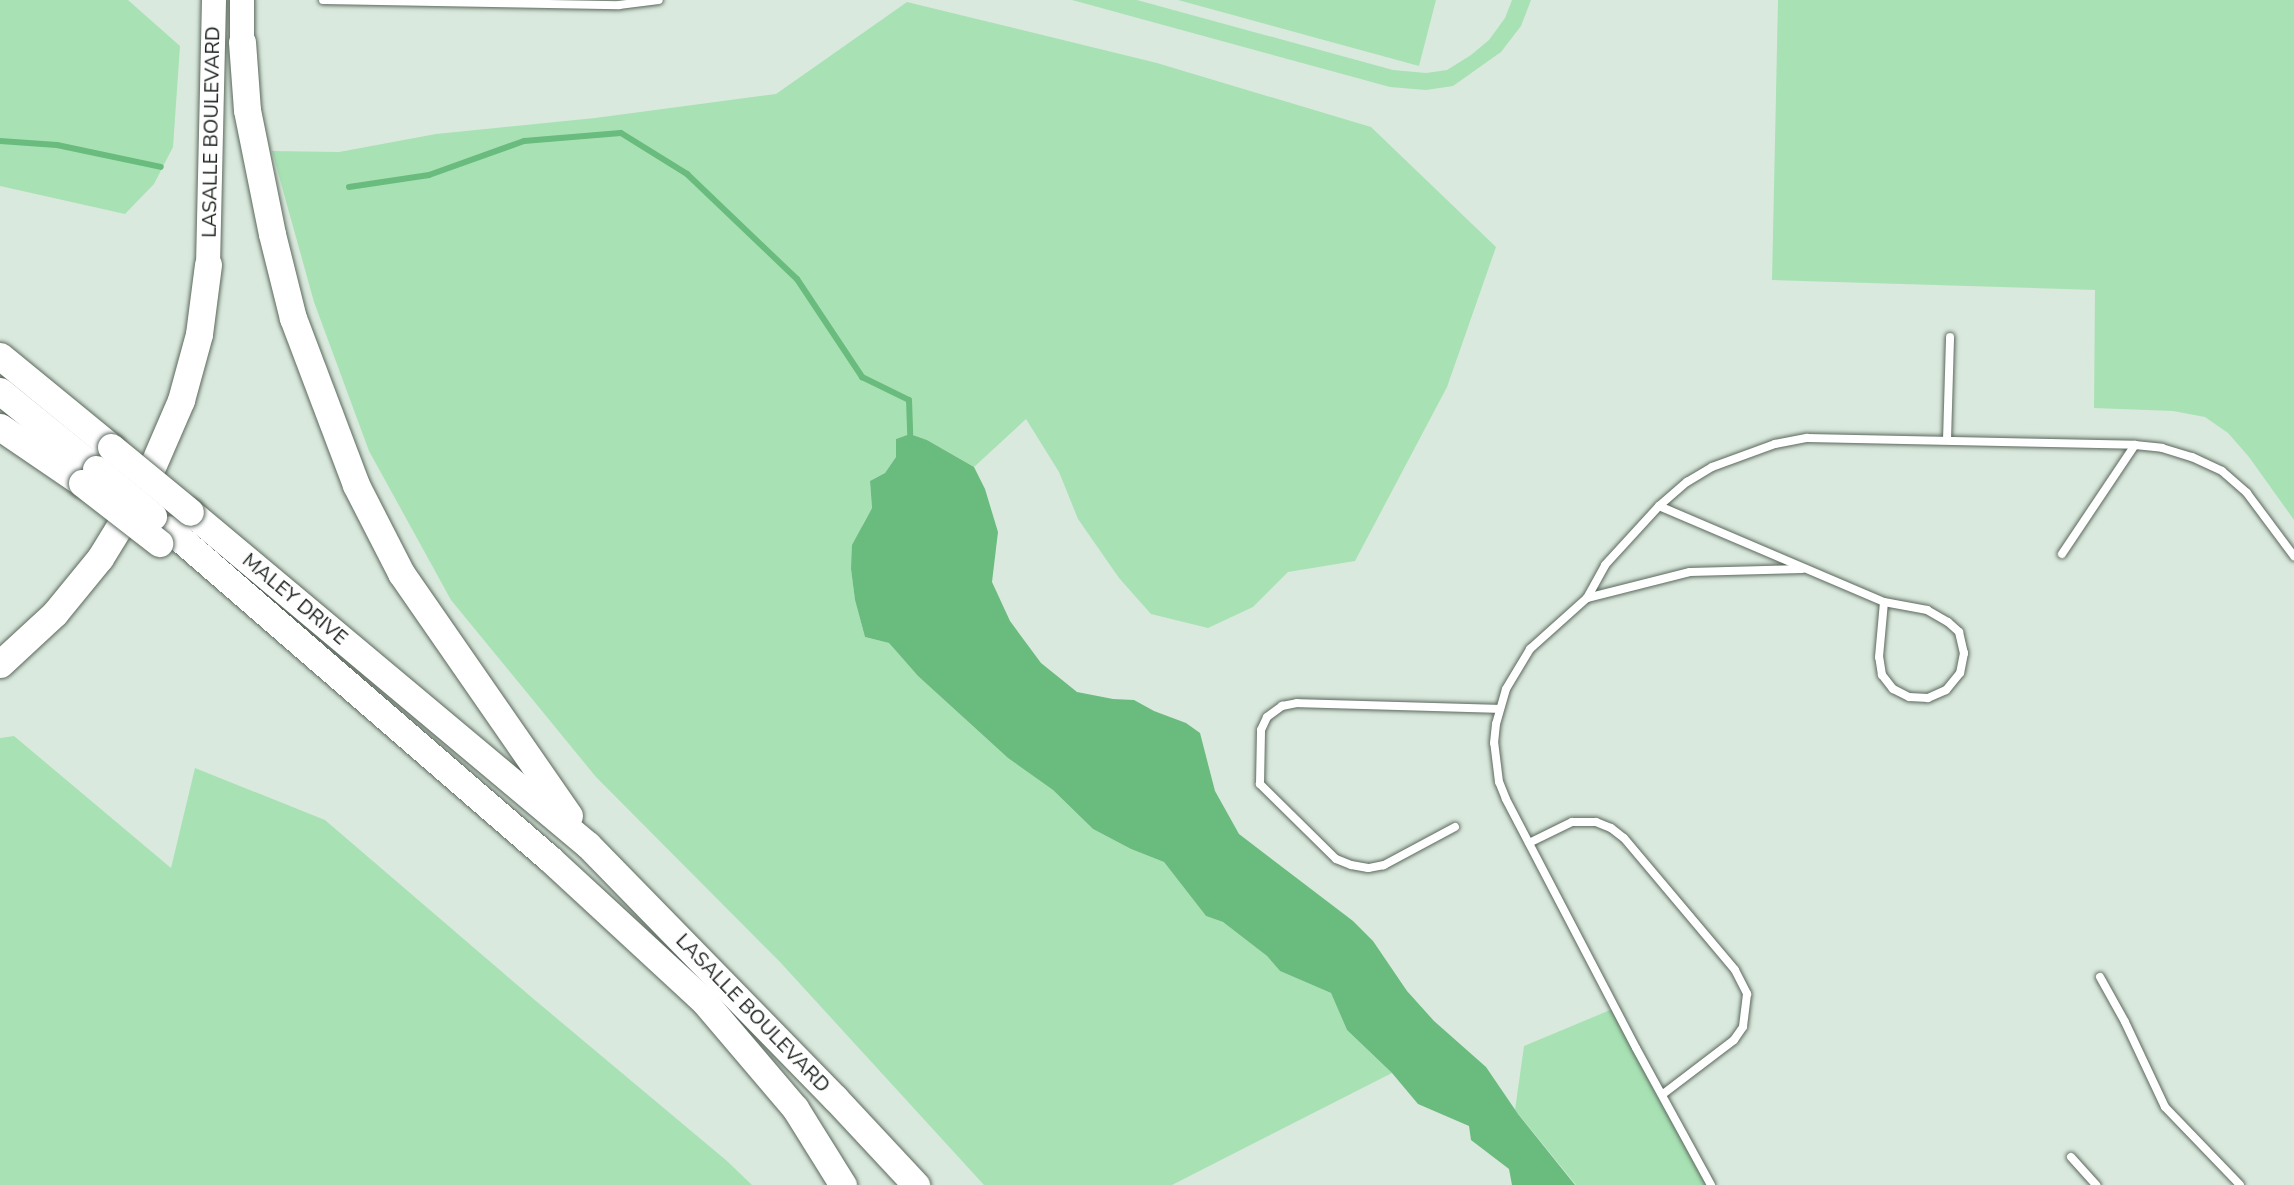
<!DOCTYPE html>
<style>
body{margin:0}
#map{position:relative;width:2294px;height:1185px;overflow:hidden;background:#dae9dd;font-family:"Nunito Sans",sans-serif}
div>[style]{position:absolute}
.green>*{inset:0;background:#a8e2b4}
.water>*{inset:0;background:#6abb7e}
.stream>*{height:6px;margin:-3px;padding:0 3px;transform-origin:3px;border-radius:3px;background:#6abb7e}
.roads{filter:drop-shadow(0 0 2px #5b685d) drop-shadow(0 0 2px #5b685d)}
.service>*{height:8px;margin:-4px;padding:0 4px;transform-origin:4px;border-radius:4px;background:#fff}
.secondary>*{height:24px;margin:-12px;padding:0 12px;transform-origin:12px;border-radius:12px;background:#fff}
.trunk>*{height:27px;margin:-13.5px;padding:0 13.5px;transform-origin:13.5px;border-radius:13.5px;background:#fff}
.bridges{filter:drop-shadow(0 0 2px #5b685d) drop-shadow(0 0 2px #5b685d)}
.trunk-bridge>*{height:27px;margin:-13.5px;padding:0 13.5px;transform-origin:13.5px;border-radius:13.5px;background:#fff}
span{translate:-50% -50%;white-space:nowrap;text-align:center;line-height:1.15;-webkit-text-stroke:6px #fff;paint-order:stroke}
.street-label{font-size:20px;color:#1a201b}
</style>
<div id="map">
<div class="green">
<i style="clip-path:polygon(0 0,128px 0,180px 46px,173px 147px,154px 184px,125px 214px,0 186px)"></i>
<i style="clip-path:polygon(1072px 0,1137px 0,1393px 70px,1426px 73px,1447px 70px,1471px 55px,1489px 40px,1505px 18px,1512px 0,1531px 0,1521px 26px,1501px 52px,1453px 86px,1426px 90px,1390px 87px)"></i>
<i style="clip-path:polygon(1178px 0,1436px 0,1419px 66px)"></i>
<i style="clip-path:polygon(1778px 0,2294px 0,2294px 520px,2249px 457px,2228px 433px,2205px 417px,2173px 411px,2094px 408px,2095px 290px,1772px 280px)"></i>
<i style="clip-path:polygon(907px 2px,1157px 63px,1371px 127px,1496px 247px,1447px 387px,1355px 561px,1288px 572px,1253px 607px,1208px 628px,1151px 614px,1119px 578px,1078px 519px,1059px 472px,1026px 419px,974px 467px,927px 440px,910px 434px,896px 439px,896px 457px,885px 473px,870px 481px,872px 508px,863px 524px,851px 569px,855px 600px,865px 637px,889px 643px,918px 676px,1008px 758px,1053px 790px,1093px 829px,1131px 849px,1164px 862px,1206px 916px,1223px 922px,1267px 956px,1280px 971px,1331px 993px,1347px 1030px,1392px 1073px,1172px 1185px,984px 1185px,780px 962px,596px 777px,451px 600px,369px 451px,314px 302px,272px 151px,339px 152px,436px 134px,595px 118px,776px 94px)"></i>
<i style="clip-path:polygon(14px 736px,171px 868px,195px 768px,325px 820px,536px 1001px,727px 1161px,752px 1185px,0 1185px,0 738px)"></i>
<i style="clip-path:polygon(1615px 1008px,1710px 1185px,1576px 1185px,1515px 1110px,1524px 1046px)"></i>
</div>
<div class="water">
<i style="clip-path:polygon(910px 434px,927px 440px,974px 467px,985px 489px,998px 532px,992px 582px,1010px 621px,1041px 663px,1077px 692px,1113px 699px,1134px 700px,1154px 711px,1186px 723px,1200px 733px,1215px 791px,1239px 834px,1353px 921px,1373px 941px,1407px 991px,1434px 1021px,1486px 1067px,1518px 1114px,1575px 1185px,1512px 1185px,1509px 1169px,1471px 1140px,1469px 1126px,1418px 1104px,1392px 1073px,1347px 1030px,1331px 993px,1280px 971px,1267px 956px,1223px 922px,1206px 916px,1164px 862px,1131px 849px,1093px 829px,1053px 790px,1008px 758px,918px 676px,889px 643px,865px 637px,855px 600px,851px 569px,852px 545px,872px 508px,870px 481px,885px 473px,896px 457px,896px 439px)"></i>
</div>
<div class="stream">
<i style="left:0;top:141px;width:57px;rotate:4deg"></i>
<i style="left:57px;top:145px;width:106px;rotate:11.9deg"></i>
<i style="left:349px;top:187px;width:81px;rotate:-8.5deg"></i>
<i style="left:429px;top:175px;width:101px;rotate:-19.7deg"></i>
<i style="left:524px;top:141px;width:97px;rotate:-4.7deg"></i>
<i style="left:621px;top:133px;width:78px;rotate:31.8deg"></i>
<i style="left:687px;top:174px;width:152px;rotate:43.7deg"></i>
<i style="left:797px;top:279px;width:118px;rotate:56.4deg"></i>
<i style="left:862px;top:377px;width:52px;rotate:26.1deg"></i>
<i style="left:909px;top:400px;width:34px;rotate:88deg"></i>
</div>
<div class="roads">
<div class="service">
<i style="left:323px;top:0;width:296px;rotate:1deg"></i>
<i style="left:619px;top:5px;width:40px;rotate:-7.1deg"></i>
<i style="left:1947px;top:440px;width:103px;rotate:-88.3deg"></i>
<i style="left:1659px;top:506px;width:245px;rotate:23.1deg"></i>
<i style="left:1884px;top:602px;width:44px;rotate:10.5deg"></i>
<i style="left:1927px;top:610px;width:24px;rotate:30deg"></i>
<i style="left:1948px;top:622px;width:15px;rotate:42deg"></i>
<i style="left:1959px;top:632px;width:22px;rotate:77deg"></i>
<i style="left:1964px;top:653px;width:20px;rotate:101deg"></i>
<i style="left:1960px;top:673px;width:22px;rotate:129deg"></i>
<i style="left:1946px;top:690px;width:20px;rotate:156deg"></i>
<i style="left:1928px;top:698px;width:19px;rotate:-177deg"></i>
<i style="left:1909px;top:697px;width:18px;rotate:-153deg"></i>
<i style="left:1893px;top:689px;width:18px;rotate:-128deg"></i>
<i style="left:1882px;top:675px;width:18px;rotate:-99deg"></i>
<i style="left:1879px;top:657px;width:55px;rotate:-84.8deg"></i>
<i style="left:2062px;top:554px;width:131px;rotate:-56.2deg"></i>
<i style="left:1587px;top:598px;width:106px;rotate:-14.2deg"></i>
<i style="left:1690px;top:572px;width:112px;rotate:-1.5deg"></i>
<i style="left:1455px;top:827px;width:81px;rotate:151.8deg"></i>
<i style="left:1384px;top:865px;width:16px;rotate:169deg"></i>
<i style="left:1368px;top:868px;width:17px;rotate:-170deg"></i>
<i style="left:1351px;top:865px;width:16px;rotate:-158deg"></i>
<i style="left:1336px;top:859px;width:107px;rotate:-135.4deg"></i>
<i style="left:1260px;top:784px;width:54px;rotate:-88.9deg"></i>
<i style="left:1261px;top:730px;width:14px;rotate:-65deg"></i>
<i style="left:1267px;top:717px;width:19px;rotate:-36deg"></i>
<i style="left:1282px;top:706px;width:15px;rotate:-11deg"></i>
<i style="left:1297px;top:703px;width:202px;rotate:1.7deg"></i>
<i style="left:1529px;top:843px;width:48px;rotate:-26deg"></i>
<i style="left:1572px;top:822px;width:24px"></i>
<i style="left:1596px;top:822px;width:16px;rotate:22deg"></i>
<i style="left:1611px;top:828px;width:16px;rotate:38deg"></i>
<i style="left:1624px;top:838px;width:172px;rotate:49.9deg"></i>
<i style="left:1735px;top:970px;width:27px;rotate:63deg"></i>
<i style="left:1747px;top:994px;width:33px;rotate:97deg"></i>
<i style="left:1743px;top:1027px;width:16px;rotate:125deg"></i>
<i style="left:1734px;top:1040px;width:89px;rotate:142.7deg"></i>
<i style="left:2100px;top:977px;width:51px;rotate:60.9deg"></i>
<i style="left:2125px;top:1022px;width:94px;rotate:64.8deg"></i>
<i style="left:2165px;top:1107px;width:108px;rotate:46.1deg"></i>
<i style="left:2071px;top:1157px;width:38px;rotate:48deg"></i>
<i style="left:1711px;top:1185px;width:156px;rotate:-118.7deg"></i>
<i style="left:1636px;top:1048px;width:281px;rotate:-117.6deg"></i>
<i style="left:1506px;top:799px;width:18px;rotate:-112deg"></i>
<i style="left:1499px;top:782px;width:39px;rotate:-97deg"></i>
<i style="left:1494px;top:743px;width:19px;rotate:-84deg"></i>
<i style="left:1496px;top:724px;width:36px;rotate:-74deg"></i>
<i style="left:1506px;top:689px;width:47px;rotate:-59deg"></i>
<i style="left:1530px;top:649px;width:76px;rotate:-41.8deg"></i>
<i style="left:1587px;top:598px;width:38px;rotate:-61deg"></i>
<i style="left:1605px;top:565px;width:80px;rotate:-47.5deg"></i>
<i style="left:1659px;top:506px;width:37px;rotate:-41deg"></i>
<i style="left:1687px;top:482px;width:29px;rotate:-31deg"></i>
<i style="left:1712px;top:467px;width:67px;rotate:-20.1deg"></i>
<i style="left:1775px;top:444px;width:33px;rotate:-11deg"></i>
<i style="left:1807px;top:438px;width:328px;rotate:1.2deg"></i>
<i style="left:2135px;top:445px;width:27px;rotate:6deg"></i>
<i style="left:2162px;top:448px;width:31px;rotate:17deg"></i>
<i style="left:2192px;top:457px;width:33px;rotate:25deg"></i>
<i style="left:2222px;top:471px;width:33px;rotate:41deg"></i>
<i style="left:2247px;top:493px;width:79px;rotate:53.3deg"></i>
</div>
<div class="secondary">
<i style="left:242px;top:42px;width:42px;rotate:-90deg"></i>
<i style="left:208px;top:265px;width:265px;rotate:-88.7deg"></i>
</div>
<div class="trunk">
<i style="left:242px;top:42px;width:68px;rotate:85.8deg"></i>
<i style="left:247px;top:110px;width:126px;rotate:78.6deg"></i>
<i style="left:272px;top:234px;width:87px;rotate:76deg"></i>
<i style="left:293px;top:318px;width:178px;rotate:69.3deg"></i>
<i style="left:356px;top:485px;width:99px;rotate:62.9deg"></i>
<i style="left:401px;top:573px;width:295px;rotate:55.3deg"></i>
<i style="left:0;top:356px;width:144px;rotate:39.3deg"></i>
<i style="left:0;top:391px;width:124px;rotate:39.1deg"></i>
<i style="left:0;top:427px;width:99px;rotate:34.3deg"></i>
<i style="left:190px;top:512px;width:519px;rotate:39.92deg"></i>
<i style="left:588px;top:845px;width:354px;rotate:45.7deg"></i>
<i style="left:835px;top:1098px;width:119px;rotate:47deg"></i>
<i style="left:169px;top:529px;width:504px;rotate:40.9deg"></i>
<i style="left:550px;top:859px;width:208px;rotate:42.7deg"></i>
<i style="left:703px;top:1000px;width:142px;rotate:49.6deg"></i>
<i style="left:795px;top:1108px;width:91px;rotate:58.1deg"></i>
<i style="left:0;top:664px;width:75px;rotate:-42.8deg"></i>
<i style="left:55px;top:613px;width:71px;rotate:-50.7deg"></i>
<i style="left:100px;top:558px;width:82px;rotate:-58.4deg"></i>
<i style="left:143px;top:488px;width:96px;rotate:-66.6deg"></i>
<i style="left:181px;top:400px;width:68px;rotate:-74.7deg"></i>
<i style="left:199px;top:334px;width:70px;rotate:-82.6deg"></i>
</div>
</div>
<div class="bridges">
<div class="trunk-bridge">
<i style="left:111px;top:447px;width:102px;rotate:39.4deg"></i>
<i style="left:96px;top:469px;width:74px;rotate:39.5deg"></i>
<i style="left:82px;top:483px;width:98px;rotate:37.9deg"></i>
</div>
</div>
<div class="street-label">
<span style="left:211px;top:132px;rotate:-89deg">LASALLE BOULEVARD</span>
<span style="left:295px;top:599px;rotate:40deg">MALEY DRIVE</span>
<span style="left:753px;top:1013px;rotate:46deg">LASALLE BOULEVARD</span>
</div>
</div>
